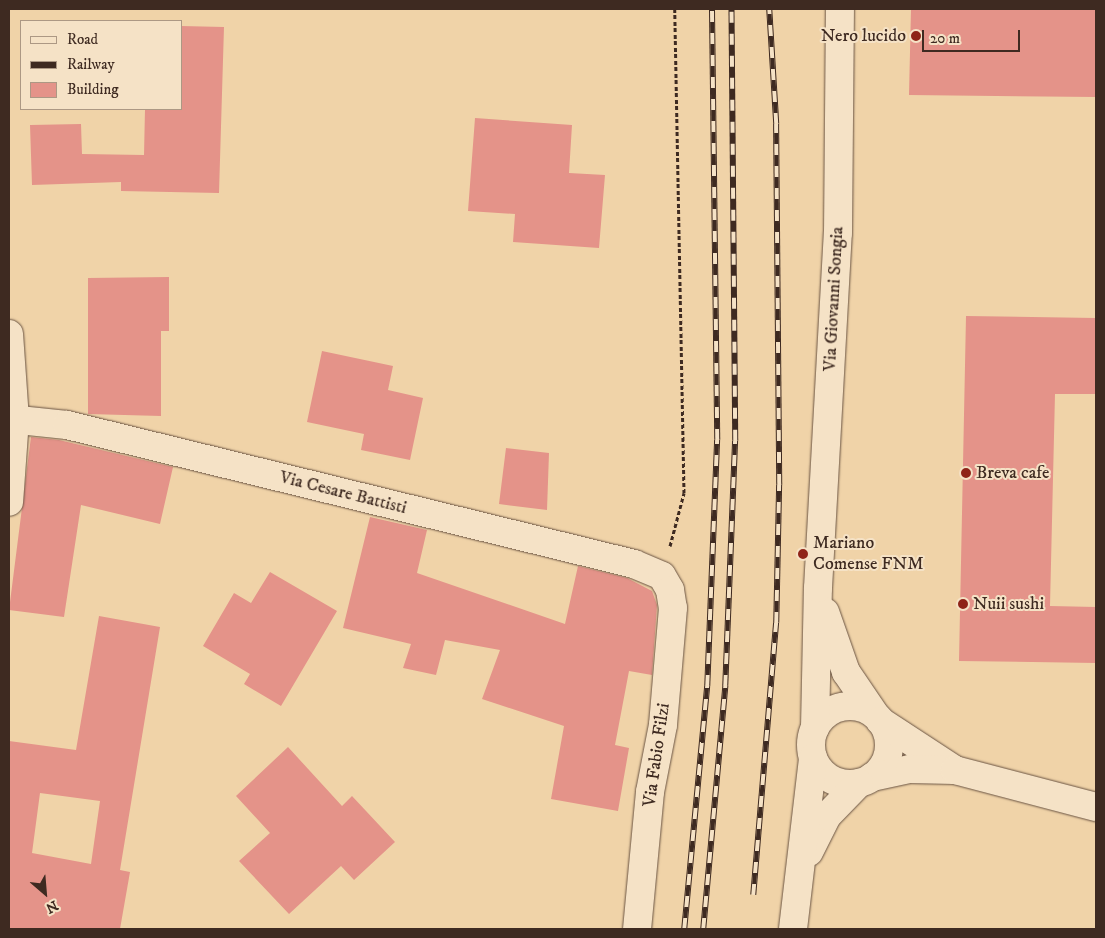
<!DOCTYPE html>
<style>
body{margin:0}
#map{position:relative;width:1105px;height:938px;overflow:hidden;background:#f0d3a8;font-family:"IM FELL DW Pica",serif}
div>[style]{position:absolute}
.building>*{inset:0;background:#e49389}
.path>*{height:3px;margin-top:-1.5px;transform-origin:0;background:repeating-linear-gradient(90deg,#3e2a21 0 4px,transparent 0 6.5px)}
.roads{filter:drop-shadow(0 0 1px #6a5443) drop-shadow(0 0 1px #6a5443)}
.minor>*{height:28px;margin:-14px;padding:0 14px;transform-origin:14px;border-radius:14px;background:#f5e2c6}
.minor>.ring{margin:-14px;padding:0;box-sizing:content-box;background:none;border:28px solid #f5e2c6;border-radius:50%}
.rail>*{height:5.5px;margin-top:-2.75px;transform-origin:0;background:repeating-linear-gradient(90deg,#f5e2c6 0 11px,#3e2a21 0 22px);box-sizing:border-box;border-block:1px solid #3e2a21}
.dots>*{width:14px;height:14px;translate:-50% -50%;box-sizing:border-box;border:2px solid #f5e2c6;border-radius:50%}
span{translate:-50% -50%;white-space:nowrap;text-align:center;line-height:1.15;-webkit-text-stroke:4px #f5e2c6;paint-order:stroke}
.poi-label{font-size:18px;color:#3e2a21}
.right{translate:-100% -50%;text-align:right}
.left{translate:0 -50%;text-align:left}
.street-label{font-size:18px;color:#3e2a21}
.frame{position:absolute;inset:0;border:10px solid #3e2a21;pointer-events:none}
.legend{position:absolute;left:20px;top:20px;width:162px;height:90px;box-sizing:border-box;background:#f5e2c6;border:1px solid #ac9884;margin:0;padding:6px 9px;list-style:none;font-size:15px;color:#3e2a21}
.legend li{display:flex;align-items:center;gap:10px;height:25px}
.legend b{width:25px;border:1px solid #ac9884}
.north{position:absolute;left:20px;top:868px;width:50px;height:50px;-webkit-text-stroke:4px #f5e2c6;paint-order:stroke;rotate:153deg;font-size:14px;font-weight:700;line-height:20px;text-align:center;color:#3e2a21}
.north::after{content:'';display:block;margin:auto;width:18px;height:22px;background:#3e2a21;clip-path:polygon(50% 0,100% 100%,50% 72%,0 100%)}
.scale{position:absolute;left:922px;top:30px;width:98px;height:22px;box-sizing:border-box;border:2px solid #3e2a21;border-top:0;padding-left:6px;font-size:15px;line-height:18px;white-space:nowrap;color:#3e2a21;-webkit-text-stroke:4px #f5e2c6;paint-order:stroke}
</style>
<div id="map">
<div class="building">
<i style="clip-path:polygon(911px 9px,1096px 9px,1096px 97px,909px 95px)"></i>
<i style="clip-path:polygon(181px 26px,224px 27px,219px 193px,121px 191px,121px 182px,32px 185px,30px 125px,81px 124px,82px 154px,144px 155px,145px 109px,181px 109px)"></i>
<i style="clip-path:polygon(475px 118px,572px 125px,569px 173px,605px 175px,599px 248px,513px 242px,515px 214px,468px 211px)"></i>
<i style="clip-path:polygon(169px 277px,169px 331px,161px 331px,161px 416px,88px 414px,88px 278px)"></i>
<i style="clip-path:polygon(966px 316px,1096px 318px,1096px 394px,1055px 394px,1050px 606px,1096px 607px,1096px 663px,959px 661px)"></i>
<i style="clip-path:polygon(322px 351px,393px 366px,388px 390px,423px 398px,410px 460px,361px 450px,364px 434px,307px 422px)"></i>
<i style="clip-path:polygon(31px 437px,59px 440px,173px 467px,160px 524px,81px 505px,64px 617px,9px 610px)"></i>
<i style="clip-path:polygon(506px 448px,549px 453px,547px 510px,499px 504px)"></i>
<i style="clip-path:polygon(370px 517px,427px 530px,417px 573px,565px 624px,578px 566px,627px 578px,652px 591px,657px 605px,652px 675px,629px 671px,615px 745px,629px 748px,618px 811px,551px 799px,564px 726px,482px 699px,500px 650px,445px 640px,436px 675px,403px 668px,411px 644px,343px 628px)"></i>
<i style="clip-path:polygon(270px 572px,337px 611px,281px 706px,244px 684px,250px 674px,203px 646px,234px 593px,251px 603px)"></i>
<i style="clip-path:polygon(evenodd,99px 616px,160px 627px,120px 870px,130px 872px,120px 929px,9px 929px,9px 741px,76px 750px,99px 616px,40px 793px,100px 801px,91px 864px,32px 853px,40px 793px)"></i>
<i style="clip-path:polygon(288px 747px,342px 806px,352px 796px,395px 842px,354px 880px,341px 866px,289px 914px,239px 861px,270px 833px,236px 796px)"></i>
</div>
<div class="path">
<i style="left:670px;top:546px;width:55px;rotate:-75.2deg"></i>
<i style="left:684px;top:493px;width:484px;rotate:-91.1deg"></i>
</div>
<div class="roads">
<div class="minor">
<i style="left:9px;top:334px;width:85px;rotate:86deg"></i>
<i style="left:15px;top:419px;width:83px;rotate:94.1deg"></i>
<i style="left:9px;top:419px;width:58px;rotate:5.9deg"></i>
<i style="left:67px;top:425px;width:584px;rotate:13.77deg"></i>
<i style="left:634px;top:564px;width:30px;rotate:23deg"></i>
<i style="left:662px;top:576px;width:16px;rotate:60deg"></i>
<i style="left:670px;top:590px;width:18px;rotate:81deg"></i>
<i style="left:673px;top:608px;width:117px;rotate:94.9deg"></i>
<i style="left:663px;top:725px;width:68px;rotate:101deg"></i>
<i style="left:650px;top:792px;width:138px;rotate:95.4deg"></i>
<i style="left:825px;top:612px;width:64px;rotate:70.7deg"></i>
<i style="left:846px;top:672px;width:50px;rotate:55.7deg"></i>
<i class="ring" style="left:811px;top:706px;width:50px;height:50px"></i>
<i style="left:880px;top:721px;width:90px;rotate:33.2deg"></i>
<i style="left:815px;top:728px;width:140px;rotate:-88.8deg"></i>
<i style="left:818px;top:588px;width:356px;rotate:-86.8deg"></i>
<i style="left:838px;top:233px;width:224px;rotate:-89.5deg"></i>
<i style="left:872px;top:777px;width:39px;rotate:-12deg"></i>
<i style="left:910px;top:769px;width:45px;rotate:1.3deg"></i>
<i style="left:955px;top:770px;width:146px;rotate:14.7deg"></i>
<i style="left:809px;top:852px;width:40px;rotate:-63.4deg"></i>
<i style="left:827px;top:816px;width:46px;rotate:-45.9deg"></i>
<i style="left:793px;top:929px;width:172px;rotate:-83.3deg"></i>
</div>
</div>
<div class="rail">
<i style="left:753px;top:895px;width:273px;rotate:-85.2deg"></i>
<i style="left:776px;top:623px;width:138px;rotate:-88.8deg"></i>
<i style="left:779px;top:485px;width:361px;rotate:-90.5deg"></i>
<i style="left:776px;top:124px;width:115px;rotate:-93.5deg"></i>
<i style="left:684px;top:929px;width:244px;rotate:-84.6deg"></i>
<i style="left:707px;top:686px;width:246px;rotate:-87.7deg"></i>
<i style="left:717px;top:440px;width:431px;rotate:-90.7deg"></i>
<i style="left:703px;top:929px;width:244px;rotate:-84.8deg"></i>
<i style="left:725px;top:686px;width:245px;rotate:-87.7deg"></i>
<i style="left:735px;top:441px;width:432px;rotate:-90.5deg"></i>
</div>
<div class="dots">
<i style="left:916px;top:36px;background:#8f2418"></i>
<i style="left:966px;top:473px;background:#8f2418"></i>
<i style="left:803px;top:554px;background:#8f2418"></i>
<i style="left:963px;top:604px;background:#8f2418"></i>
</div>
<div class="poi-label">
<span class="right" style="left:906px;top:36px">Nero lucido</span>
<span class="left" style="left:976px;top:473px">Breva cafe</span>
<span class="left" style="left:813px;top:554px">Mariano<br>Comense FNM</span>
<span class="left" style="left:973px;top:604px">Nuii sushi</span>
</div>
<div class="street-label">
<span style="left:834px;top:299px;rotate:-87deg">Via Giovanni Songia</span>
<span style="left:343px;top:493px;rotate:14deg">Via Cesare Battisti</span>
<span style="left:657px;top:755px;rotate:-82deg">Via Fabio Filzi</span>
</div>
<div class="frame"></div>
<ul class="legend">
<li><b style="height:6px;background:#f5e2c6"></b>Road</li>
<li><b style="height:6px;background:#3e2a21"></b>Railway</li>
<li><b style="height:14px;background:#e49389"></b>Building</li>
</ul>
<div class="north">N</div>
<div class="scale">20 m</div>
</div>
